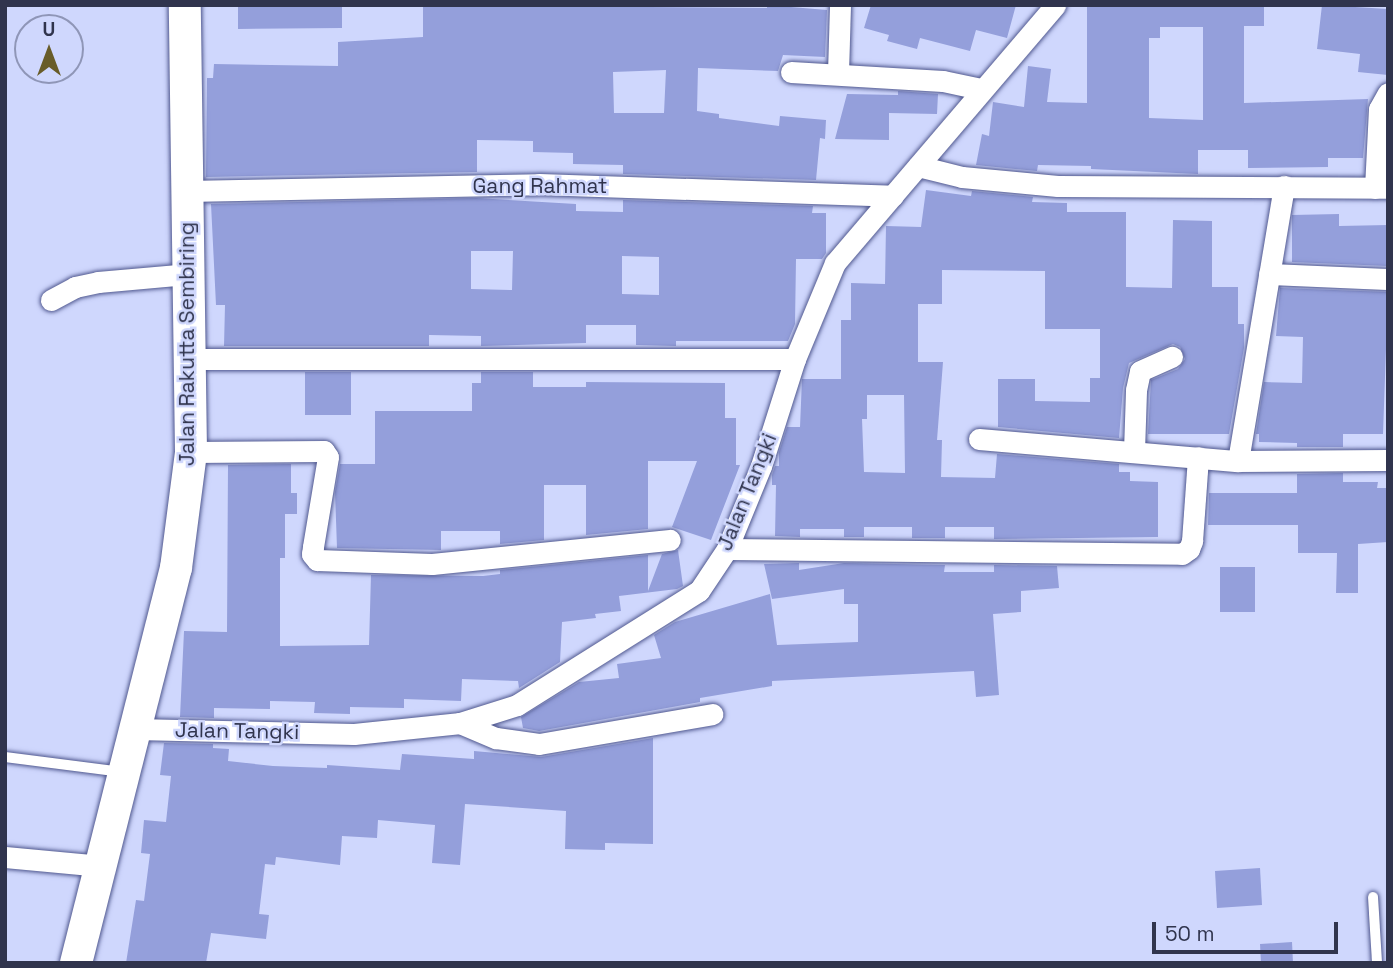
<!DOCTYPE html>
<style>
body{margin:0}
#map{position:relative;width:1393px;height:968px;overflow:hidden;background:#cfd7fd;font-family:"Space Grotesk",sans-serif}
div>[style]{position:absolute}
.building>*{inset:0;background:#949fdb}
.roads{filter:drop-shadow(0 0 2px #50588f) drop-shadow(0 0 2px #50588f)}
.lane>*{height:10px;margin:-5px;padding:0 5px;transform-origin:5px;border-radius:5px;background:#fff}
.street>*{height:21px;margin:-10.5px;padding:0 10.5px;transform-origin:10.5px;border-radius:10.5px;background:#fff}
.secondary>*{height:32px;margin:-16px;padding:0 16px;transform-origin:16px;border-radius:16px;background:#fff}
span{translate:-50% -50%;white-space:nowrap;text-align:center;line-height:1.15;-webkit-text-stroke:5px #cfd7fd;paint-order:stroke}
.street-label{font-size:21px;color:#30344d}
.frame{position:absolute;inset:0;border:7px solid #30344d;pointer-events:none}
.north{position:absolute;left:14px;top:14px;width:70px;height:70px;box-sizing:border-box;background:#cfd7fd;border:2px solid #8f96b7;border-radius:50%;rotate:0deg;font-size:19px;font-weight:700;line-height:28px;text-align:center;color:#30344d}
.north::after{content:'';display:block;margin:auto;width:24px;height:32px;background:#685c29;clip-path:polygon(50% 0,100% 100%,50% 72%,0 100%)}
.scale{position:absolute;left:1152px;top:922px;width:186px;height:32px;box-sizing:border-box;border:4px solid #30344d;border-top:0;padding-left:9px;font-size:21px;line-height:24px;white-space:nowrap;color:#30344d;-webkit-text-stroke:5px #cfd7fd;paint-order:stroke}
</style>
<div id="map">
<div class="building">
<i style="clip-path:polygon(238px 5px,342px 5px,342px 28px,238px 29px)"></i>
<i style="clip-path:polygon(evenodd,423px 5px,767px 8px,767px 5px,827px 10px,825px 57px,783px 55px,778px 71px,698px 68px,697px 111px,719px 114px,719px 118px,779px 126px,780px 116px,826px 120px,825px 139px,820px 138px,816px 180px,623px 174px,623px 165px,573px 164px,573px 153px,533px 152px,533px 141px,477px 140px,477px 172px,206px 177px,207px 78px,213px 78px,214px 64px,338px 66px,338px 42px,423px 37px,423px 5px,666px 70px,664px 113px,614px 113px,613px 72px,666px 70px)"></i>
<i style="clip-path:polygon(871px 5px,1016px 5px,1007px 38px,976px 30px,970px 51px,920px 38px,917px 49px,887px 41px,889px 35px,864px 28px)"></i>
<i style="clip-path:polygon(evenodd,1264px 5px,1264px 26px,1244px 26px,1244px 103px,1368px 99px,1363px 158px,1328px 158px,1328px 167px,1248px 168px,1248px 150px,1198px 150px,1198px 174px,1091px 169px,1091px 166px,1038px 165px,1037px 171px,976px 165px,982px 134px,989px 136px,993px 102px,1024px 107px,1028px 66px,1051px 69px,1047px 102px,1087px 103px,1087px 7px,1264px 5px,1160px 27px,1203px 27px,1203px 120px,1149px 118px,1149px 38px,1160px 38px,1160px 27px)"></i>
<i style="clip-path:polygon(1322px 5px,1388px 9px,1388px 75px,1358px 72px,1360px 54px,1317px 49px)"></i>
<i style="clip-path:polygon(898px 91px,938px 94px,937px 114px,889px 113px,889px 140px,835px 139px,847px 94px,898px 95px)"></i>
<i style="clip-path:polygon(evenodd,926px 190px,971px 196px,972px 191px,1033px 197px,1032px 202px,1067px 203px,1067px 212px,1126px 212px,1126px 287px,1172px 288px,1173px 220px,1212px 221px,1212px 287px,1238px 287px,1238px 324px,1244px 324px,1244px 348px,1229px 434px,1148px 434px,1151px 380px,1178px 369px,1185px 359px,1180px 347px,1173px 344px,1129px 363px,1123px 388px,1119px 438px,998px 427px,998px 379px,1035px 379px,1035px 401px,1090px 402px,1090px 378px,1100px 378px,1100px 329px,1045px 329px,1045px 271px,942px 270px,942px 304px,918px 304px,918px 362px,943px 362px,937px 440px,942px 440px,941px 477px,995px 478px,997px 454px,1119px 464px,1119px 472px,1130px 472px,1130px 481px,1158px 482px,1158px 537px,994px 539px,994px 527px,945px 527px,945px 538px,912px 538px,912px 527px,864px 527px,864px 537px,844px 537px,844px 529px,800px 529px,800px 537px,775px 536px,776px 485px,772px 485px,772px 475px,775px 466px,779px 466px,779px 452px,787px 427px,800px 427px,802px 379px,841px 379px,841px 320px,851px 320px,851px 283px,885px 284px,886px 226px,921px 227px,926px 190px,867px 395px,904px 395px,905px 473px,864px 472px,862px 419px,867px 419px,867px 395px)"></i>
<i style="clip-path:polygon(evenodd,476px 198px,576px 204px,576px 211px,623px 212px,623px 200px,813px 206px,812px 213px,826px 213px,826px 253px,822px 259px,796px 259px,795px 324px,788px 341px,676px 341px,676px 346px,636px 345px,636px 325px,586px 325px,586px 343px,481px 346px,481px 336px,429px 335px,429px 346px,224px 346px,225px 305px,216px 305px,211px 204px,476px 198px,471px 251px,513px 251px,512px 290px,471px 289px,471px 251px,476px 198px,622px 256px,659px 257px,659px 295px,622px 294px,622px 256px)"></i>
<i style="clip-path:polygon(1339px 214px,1339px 226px,1388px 225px,1388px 266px,1292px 262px,1292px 215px)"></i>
<i style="clip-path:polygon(1280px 288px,1388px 292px,1383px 434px,1343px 434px,1343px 447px,1297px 447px,1297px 443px,1259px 442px,1259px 434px,1256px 434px,1264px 382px,1302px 383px,1303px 337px,1276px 336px)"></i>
<i style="clip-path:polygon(305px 372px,351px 372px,351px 415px,305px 415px)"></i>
<i style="clip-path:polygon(481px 372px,533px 372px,533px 387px,586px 387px,586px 382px,725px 383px,725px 418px,736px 418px,736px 465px,740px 465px,711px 540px,672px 527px,697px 461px,648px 461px,648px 529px,586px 535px,586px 485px,544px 485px,544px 540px,500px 544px,500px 531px,441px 531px,441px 550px,337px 548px,335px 492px,340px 464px,375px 464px,375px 411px,472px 411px,472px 383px,481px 383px)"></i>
<i style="clip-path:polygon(291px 464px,291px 493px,297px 493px,297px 514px,285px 514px,285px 558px,280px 558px,280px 646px,369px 645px,371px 575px,483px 576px,500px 574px,500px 570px,648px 555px,648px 591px,662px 554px,678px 550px,683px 586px,677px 589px,619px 596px,621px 611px,595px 614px,596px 618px,562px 622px,560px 662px,519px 688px,518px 681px,462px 679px,461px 701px,404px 699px,404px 708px,350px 707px,350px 714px,314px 713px,315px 702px,270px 701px,270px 709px,214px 708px,214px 718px,180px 717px,184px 631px,227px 632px,228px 465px)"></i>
<i style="clip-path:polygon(1343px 473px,1343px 482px,1378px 482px,1377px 488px,1388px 488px,1388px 542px,1358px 544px,1358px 593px,1336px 593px,1337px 553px,1298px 553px,1298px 525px,1208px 525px,1209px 493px,1297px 493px,1297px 474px)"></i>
<i style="clip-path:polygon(799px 563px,799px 570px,844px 563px,945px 565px,944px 572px,994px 572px,994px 565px,1057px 566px,1059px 588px,1021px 591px,1021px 612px,993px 614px,999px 695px,976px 697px,974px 671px,811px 679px,772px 681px,772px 686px,700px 698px,700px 702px,539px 731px,523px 728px,521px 717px,579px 682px,619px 678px,617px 664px,661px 658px,654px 635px,675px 622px,770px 594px,777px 645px,858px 642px,858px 604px,844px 604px,844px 589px,772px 599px,764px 564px)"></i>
<i style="clip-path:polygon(1220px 567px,1255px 567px,1255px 612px,1220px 612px)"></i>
<i style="clip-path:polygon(653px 738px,653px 844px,605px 843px,605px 850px,565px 849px,566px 811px,465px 804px,460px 865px,432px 863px,435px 825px,378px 820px,377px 838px,342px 836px,340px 865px,276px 857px,275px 865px,265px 864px,259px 914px,269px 915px,266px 939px,211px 933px,206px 963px,126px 963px,136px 900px,144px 901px,150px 854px,141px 853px,144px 820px,166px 822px,171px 776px,160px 775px,164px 743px,213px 744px,213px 748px,229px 749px,228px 761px,273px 766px,327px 768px,327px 765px,400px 770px,402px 754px,474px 759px,474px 751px,541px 757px)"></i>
<i style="clip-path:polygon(1260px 868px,1262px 905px,1217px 908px,1215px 871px)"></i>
<i style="clip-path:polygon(1292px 942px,1293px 963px,1261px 963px,1260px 944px)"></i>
</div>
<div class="roads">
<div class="lane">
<i style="left:5px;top:757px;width:118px;rotate:7.3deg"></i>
<i style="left:1373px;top:897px;width:66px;rotate:86.5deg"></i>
</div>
<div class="street">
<i style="left:791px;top:72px;width:152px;rotate:3.4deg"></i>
<i style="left:943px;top:81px;width:39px;rotate:12deg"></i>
<i style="left:838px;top:73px;width:68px;rotate:-88.3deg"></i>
<i style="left:918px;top:166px;width:45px;rotate:14deg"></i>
<i style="left:962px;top:177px;width:96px;rotate:5.4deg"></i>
<i style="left:1058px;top:186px;width:330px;rotate:0.3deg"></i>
<i style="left:1375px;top:188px;width:79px;rotate:-87.1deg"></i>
<i style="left:1379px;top:109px;width:18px;rotate:-61deg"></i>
<i style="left:186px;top:191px;width:353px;rotate:-1.1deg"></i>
<i style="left:539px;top:184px;width:354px;rotate:1.9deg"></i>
<i style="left:1269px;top:274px;width:119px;rotate:2.4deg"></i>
<i style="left:51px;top:300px;width:27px;rotate:-28deg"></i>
<i style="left:75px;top:287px;width:24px;rotate:-12deg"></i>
<i style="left:98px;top:282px;width:89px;rotate:-5.1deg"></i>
<i style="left:188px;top:359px;width:607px"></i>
<i style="left:979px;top:439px;width:260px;rotate:4.9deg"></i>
<i style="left:1238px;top:461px;width:150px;rotate:-0.4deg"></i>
<i style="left:1134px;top:451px;width:61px;rotate:-88.1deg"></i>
<i style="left:1136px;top:390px;width:19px;rotate:-78deg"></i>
<i style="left:1140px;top:371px;width:35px;rotate:-24deg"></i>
<i style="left:191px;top:452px;width:133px;rotate:-0.4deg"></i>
<i style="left:324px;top:451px;width:7px;rotate:56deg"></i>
<i style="left:328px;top:457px;width:91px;rotate:99.5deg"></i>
<i style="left:313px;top:547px;width:7px;rotate:98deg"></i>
<i style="left:312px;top:554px;width:8px;rotate:50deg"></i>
<i style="left:317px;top:560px;width:115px;rotate:2deg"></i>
<i style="left:432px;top:564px;width:239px;rotate:-5.8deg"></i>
<i style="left:1238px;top:461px;width:279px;rotate:-80.5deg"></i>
<i style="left:727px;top:549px;width:455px;rotate:0.6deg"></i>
<i style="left:1182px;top:554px;width:9px;rotate:-36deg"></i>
<i style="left:1189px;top:549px;width:9px;rotate:-69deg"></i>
<i style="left:1192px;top:541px;width:84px;rotate:-85.9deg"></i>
<i style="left:460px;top:723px;width:39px;rotate:23deg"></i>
<i style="left:496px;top:738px;width:43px;rotate:7.9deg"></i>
<i style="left:539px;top:744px;width:176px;rotate:-9.8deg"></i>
<i style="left:135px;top:729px;width:219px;rotate:1.3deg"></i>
<i style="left:354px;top:734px;width:107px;rotate:-5.9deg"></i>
<i style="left:460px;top:723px;width:60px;rotate:-17.5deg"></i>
<i style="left:517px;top:705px;width:215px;rotate:-32.1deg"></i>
<i style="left:699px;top:591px;width:50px;rotate:-56.3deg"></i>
<i style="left:727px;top:549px;width:90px;rotate:-67.7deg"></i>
<i style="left:761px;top:466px;width:112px;rotate:-72.4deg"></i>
<i style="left:795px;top:359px;width:104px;rotate:-67.4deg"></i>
<i style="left:835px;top:263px;width:339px;rotate:-49.5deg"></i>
<i style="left:5px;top:857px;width:97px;rotate:5.3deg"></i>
</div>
<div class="secondary">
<i style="left:76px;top:963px;width:407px;rotate:-75.8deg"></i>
<i style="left:176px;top:568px;width:117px;rotate:-82.6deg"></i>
<i style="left:191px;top:452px;width:447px;rotate:-90.8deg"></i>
</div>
</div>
<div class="street-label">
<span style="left:540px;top:186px">Gang Rahmat</span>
<span style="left:187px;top:344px;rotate:-90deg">Jalan Rakutta Sembiring</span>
<span style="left:747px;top:492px;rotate:-68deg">Jalan Tangki</span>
<span style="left:237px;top:731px;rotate:1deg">Jalan Tangki</span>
</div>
<div class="frame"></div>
<div class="north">U</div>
<div class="scale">50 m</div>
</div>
